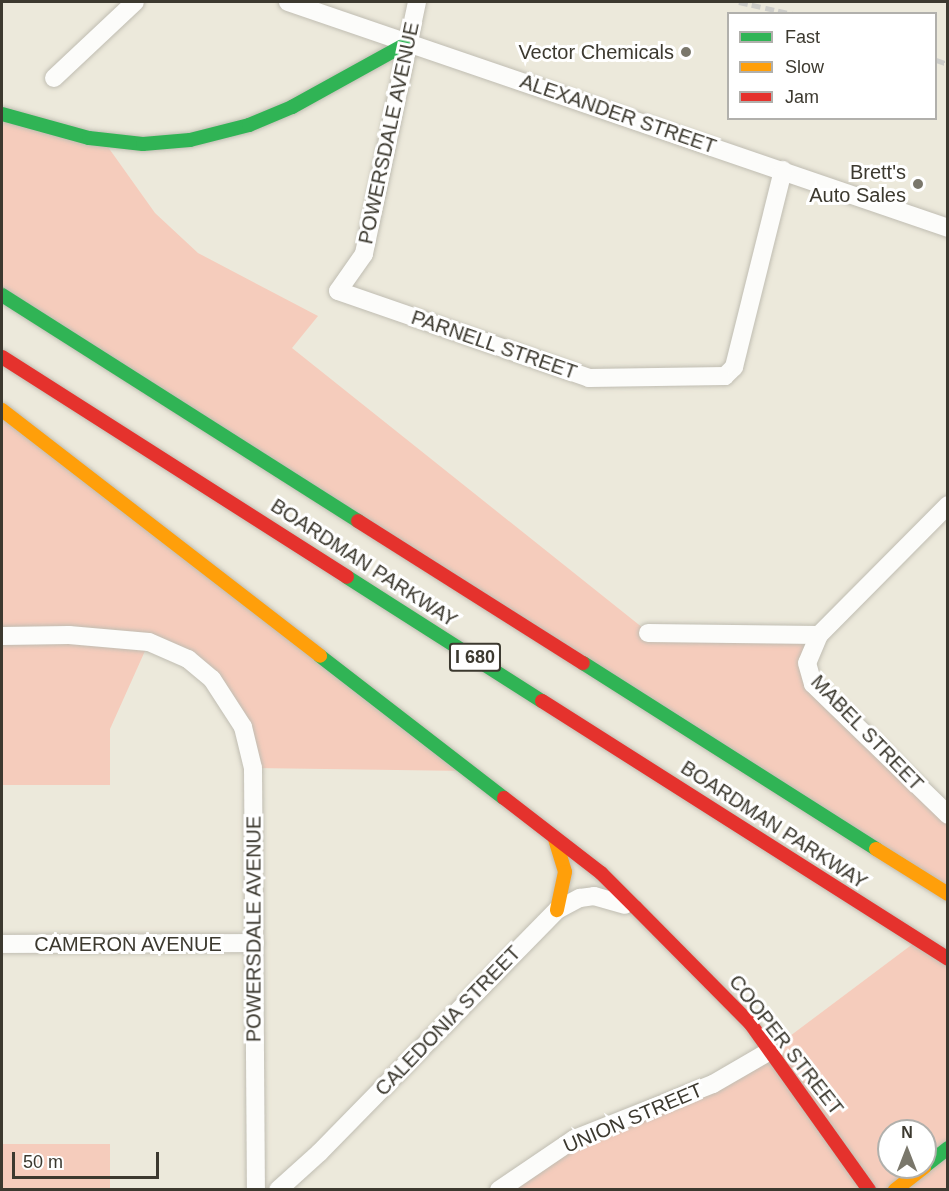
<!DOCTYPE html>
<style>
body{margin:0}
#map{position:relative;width:949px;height:1191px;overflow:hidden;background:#ece9db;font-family:Helvetica,sans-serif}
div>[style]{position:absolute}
.green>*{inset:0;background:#f5ccbc}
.roads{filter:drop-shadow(0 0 2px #c0bdb2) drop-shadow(0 0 2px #c0bdb2)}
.street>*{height:18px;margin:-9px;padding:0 9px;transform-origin:9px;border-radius:9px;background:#fcfcfa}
.fast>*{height:14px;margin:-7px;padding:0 7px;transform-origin:7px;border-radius:7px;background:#30b455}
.slow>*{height:14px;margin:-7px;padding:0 7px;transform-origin:7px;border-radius:7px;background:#ff9f0a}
.jam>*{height:14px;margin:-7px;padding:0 7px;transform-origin:7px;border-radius:7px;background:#e5322d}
.rail>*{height:4.5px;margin-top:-2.25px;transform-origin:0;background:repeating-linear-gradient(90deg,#cdcdc9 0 9px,transparent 0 13.5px)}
.dots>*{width:16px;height:16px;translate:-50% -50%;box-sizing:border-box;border:3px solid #fff;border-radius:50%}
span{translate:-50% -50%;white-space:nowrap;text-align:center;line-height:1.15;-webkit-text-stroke:6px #fff;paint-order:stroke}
.shield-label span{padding:2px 4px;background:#fff;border:2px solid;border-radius:4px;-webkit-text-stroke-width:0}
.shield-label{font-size:18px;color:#3c392f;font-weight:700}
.poi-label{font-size:20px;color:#3c392f}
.right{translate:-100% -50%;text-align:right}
.street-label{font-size:20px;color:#3c392f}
.frame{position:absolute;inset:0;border:3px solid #3c392f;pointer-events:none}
.legend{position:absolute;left:727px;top:12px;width:210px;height:108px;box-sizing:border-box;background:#fff;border:2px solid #b1b0ac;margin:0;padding:8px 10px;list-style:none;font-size:18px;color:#3c392f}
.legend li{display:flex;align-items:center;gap:12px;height:30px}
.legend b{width:30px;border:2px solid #b1b0ac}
.north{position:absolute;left:877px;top:1119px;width:60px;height:60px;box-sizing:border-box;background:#fff;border:2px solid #b1b0ac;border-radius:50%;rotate:0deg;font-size:16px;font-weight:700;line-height:24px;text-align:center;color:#3c392f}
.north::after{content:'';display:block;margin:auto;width:21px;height:27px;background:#7a776b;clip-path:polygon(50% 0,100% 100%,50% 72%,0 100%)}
.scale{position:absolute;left:12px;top:1152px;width:147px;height:27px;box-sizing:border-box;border:3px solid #3c392f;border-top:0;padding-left:8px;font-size:18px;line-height:21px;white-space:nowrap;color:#3c392f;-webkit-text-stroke:4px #fff;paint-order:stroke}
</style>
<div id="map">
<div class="green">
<i style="clip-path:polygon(2px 114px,103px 140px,155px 213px,198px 253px,318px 316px,292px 348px,648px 632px,819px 635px,808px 672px,947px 815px,947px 894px,2px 298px)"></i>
<i style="clip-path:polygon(2px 410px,468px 771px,253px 768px,229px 700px,149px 642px,110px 729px,110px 785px,2px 785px)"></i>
<i style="clip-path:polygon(evenodd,918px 940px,947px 959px,947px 1189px,499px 1190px,514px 1176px,770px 1051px,918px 940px,889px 1131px,925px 1131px,925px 1167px,889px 1167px,889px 1131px)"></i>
<i style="clip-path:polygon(2px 1144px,110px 1144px,110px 1189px,2px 1189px)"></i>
</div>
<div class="roads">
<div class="street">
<i style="left:288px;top:2px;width:698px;rotate:18.9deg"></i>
<i style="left:417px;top:2px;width:258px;rotate:101.9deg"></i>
<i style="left:364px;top:254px;width:45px;rotate:125.1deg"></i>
<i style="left:338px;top:291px;width:266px;rotate:19.1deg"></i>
<i style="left:589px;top:378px;width:136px;rotate:-0.8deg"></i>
<i style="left:725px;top:376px;width:13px;rotate:-45deg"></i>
<i style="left:734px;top:367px;width:203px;rotate:-76deg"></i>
<i style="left:54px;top:78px;width:111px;rotate:-43.2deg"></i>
<i style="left:948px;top:505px;width:183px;rotate:134.8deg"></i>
<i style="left:819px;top:635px;width:30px;rotate:113deg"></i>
<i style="left:807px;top:663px;width:22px;rotate:74deg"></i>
<i style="left:813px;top:684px;width:188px;rotate:44.1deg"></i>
<i style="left:648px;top:633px;width:171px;rotate:0.7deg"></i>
<i style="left:2px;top:636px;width:67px;rotate:-0.9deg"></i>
<i style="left:69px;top:635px;width:80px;rotate:5deg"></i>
<i style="left:149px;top:642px;width:43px;rotate:23.6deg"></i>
<i style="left:188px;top:659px;width:31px;rotate:40deg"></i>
<i style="left:212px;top:679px;width:57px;rotate:57.1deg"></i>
<i style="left:243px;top:727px;width:42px;rotate:76.3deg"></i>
<i style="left:253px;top:768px;width:422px;rotate:89.6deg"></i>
<i style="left:2px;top:944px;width:253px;rotate:-0.2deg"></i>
<i style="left:278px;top:1190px;width:55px;rotate:-42.1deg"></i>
<i style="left:319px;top:1153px;width:340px;rotate:-45.6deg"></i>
<i style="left:557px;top:910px;width:26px;rotate:-28deg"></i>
<i style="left:580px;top:898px;width:14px;rotate:-8deg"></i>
<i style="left:594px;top:896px;width:32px;rotate:16deg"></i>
<i style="left:499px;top:1190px;width:91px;rotate:-34.2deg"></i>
<i style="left:574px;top:1139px;width:149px;rotate:-21.6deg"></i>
<i style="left:713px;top:1084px;width:66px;rotate:-30.1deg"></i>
</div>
<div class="fast">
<i style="left:2px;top:114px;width:90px;rotate:15.4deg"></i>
<i style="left:89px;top:138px;width:54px;rotate:6.3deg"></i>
<i style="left:143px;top:144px;width:47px;rotate:-4.9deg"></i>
<i style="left:190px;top:140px;width:61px;rotate:-14.3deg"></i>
<i style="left:249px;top:125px;width:47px;rotate:-22.7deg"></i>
<i style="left:292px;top:107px;width:132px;rotate:-28.9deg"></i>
<i style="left:2px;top:295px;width:422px;rotate:32.4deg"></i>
<i style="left:347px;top:577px;width:231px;rotate:32.5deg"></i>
<i style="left:320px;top:656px;width:232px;rotate:37.7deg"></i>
<i style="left:583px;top:663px;width:347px;rotate:32.4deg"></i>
<i style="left:925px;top:1166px;width:29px;rotate:-38deg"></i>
</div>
<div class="slow">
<i style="left:2px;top:410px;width:402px;rotate:37.7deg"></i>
<i style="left:555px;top:839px;width:34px;rotate:73deg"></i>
<i style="left:565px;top:872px;width:39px;rotate:102deg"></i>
<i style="left:876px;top:849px;width:85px;rotate:32deg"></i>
<i style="left:895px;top:1190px;width:37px;rotate:-38deg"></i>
</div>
<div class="jam">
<i style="left:2px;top:357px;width:409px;rotate:32.5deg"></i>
<i style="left:358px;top:521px;width:266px;rotate:32.3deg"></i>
<i style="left:542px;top:701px;width:481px;rotate:32.4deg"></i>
<i style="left:504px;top:798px;width:123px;rotate:37.7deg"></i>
<i style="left:601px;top:873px;width:49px;rotate:45deg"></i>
<i style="left:636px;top:908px;width:162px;rotate:45.3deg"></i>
<i style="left:750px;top:1023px;width:205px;rotate:54.5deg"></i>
</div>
</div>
<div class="rail">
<i style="left:739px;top:2px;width:55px;rotate:12.5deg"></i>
<i style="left:936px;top:60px;width:13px;rotate:18deg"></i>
</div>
<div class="dots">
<i style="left:686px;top:52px;background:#7a776b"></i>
<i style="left:918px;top:184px;background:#7a776b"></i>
</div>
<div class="shield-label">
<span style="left:475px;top:657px">I 680</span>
</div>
<div class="poi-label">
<span class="right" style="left:674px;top:52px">Vector Chemicals</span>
<span class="right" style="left:906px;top:184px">Brett's<br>Auto Sales</span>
</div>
<div class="street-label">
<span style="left:618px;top:114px;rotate:19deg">ALEXANDER STREET</span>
<span style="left:389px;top:133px;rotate:-78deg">POWERSDALE AVENUE</span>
<span style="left:494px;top:345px;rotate:19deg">PARNELL STREET</span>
<span style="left:364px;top:563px;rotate:33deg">BOARDMAN PARKWAY</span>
<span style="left:867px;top:733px;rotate:46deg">MABEL STREET</span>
<span style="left:774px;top:825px;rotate:33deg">BOARDMAN PARKWAY</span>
<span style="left:254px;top:929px;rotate:-90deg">POWERSDALE AVENUE</span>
<span style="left:128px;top:944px">CAMERON AVENUE</span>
<span style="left:448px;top:1021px;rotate:-46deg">CALEDONIA STREET</span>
<span style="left:786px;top:1045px;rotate:52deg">COOPER STREET</span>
<span style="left:633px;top:1118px;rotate:-23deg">UNION STREET</span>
</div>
<div class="frame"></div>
<ul class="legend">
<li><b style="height:8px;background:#30b455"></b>Fast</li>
<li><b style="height:8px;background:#ff9f0a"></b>Slow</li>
<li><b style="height:8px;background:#e5322d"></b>Jam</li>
</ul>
<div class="north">N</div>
<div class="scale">50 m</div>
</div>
